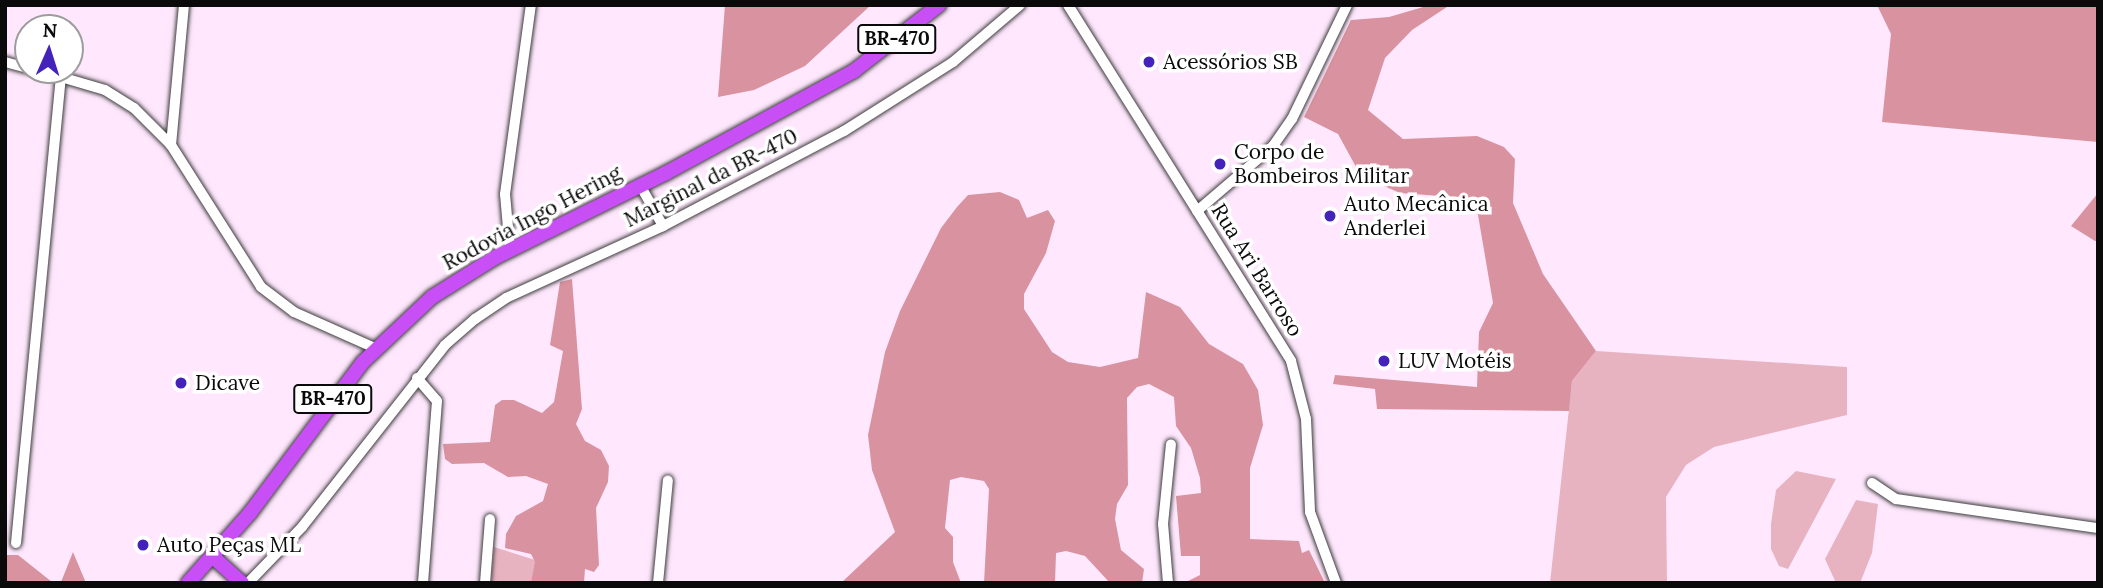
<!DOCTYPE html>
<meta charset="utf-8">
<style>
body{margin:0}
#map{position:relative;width:2103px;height:588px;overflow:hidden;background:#ffe8fd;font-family:Lora,serif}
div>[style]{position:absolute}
.green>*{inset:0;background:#e8b3c0}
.forest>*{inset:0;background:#d9929f}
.roads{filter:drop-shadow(0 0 2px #3d3d3d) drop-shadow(0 0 2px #3d3d3d)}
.minor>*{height:10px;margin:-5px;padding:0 5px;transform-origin:5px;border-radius:5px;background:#fff}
.highway>*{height:14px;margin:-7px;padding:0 7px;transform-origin:7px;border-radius:7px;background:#c84ff6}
.dots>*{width:19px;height:19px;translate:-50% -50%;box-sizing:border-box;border:4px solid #fff;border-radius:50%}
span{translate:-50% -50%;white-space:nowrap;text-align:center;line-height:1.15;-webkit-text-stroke:7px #fff;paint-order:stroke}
.shield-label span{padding:2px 5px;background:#fff;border:2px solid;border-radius:5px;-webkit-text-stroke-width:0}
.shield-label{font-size:19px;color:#0a0a0a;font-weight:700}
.poi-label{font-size:21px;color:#0a0a0a}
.left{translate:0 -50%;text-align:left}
.street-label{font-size:21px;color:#0a0a0a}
.frame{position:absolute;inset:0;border:7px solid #0a0a0a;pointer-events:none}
.north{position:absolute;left:14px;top:14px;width:70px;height:70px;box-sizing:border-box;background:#fff;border:2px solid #9d9d9d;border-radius:50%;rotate:3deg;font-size:19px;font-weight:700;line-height:28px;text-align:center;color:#0a0a0a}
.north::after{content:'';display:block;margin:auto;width:24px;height:32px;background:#4423ba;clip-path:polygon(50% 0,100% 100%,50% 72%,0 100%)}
</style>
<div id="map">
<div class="green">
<i style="clip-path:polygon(1596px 351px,1847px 367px,1847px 415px,1714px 447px,1686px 465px,1666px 497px,1667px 583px,1550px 583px,1572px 381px)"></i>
<i style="clip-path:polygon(1796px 471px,1836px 479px,1788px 569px,1779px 566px,1771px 549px,1771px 524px,1776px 490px)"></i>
<i style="clip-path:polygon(1856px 500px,1878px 504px,1872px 553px,1860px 583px,1836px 583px,1825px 559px)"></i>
<i style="clip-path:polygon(494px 547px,577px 573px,577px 583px,491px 583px)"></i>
</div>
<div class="forest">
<i style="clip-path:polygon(725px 5px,871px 5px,805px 66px,754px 90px,718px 97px)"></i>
<i style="clip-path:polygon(1430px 5px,1450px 5px,1412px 30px,1385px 58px,1368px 110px,1403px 139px,1477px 136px,1504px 147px,1515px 159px,1513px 203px,1543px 274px,1596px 351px,1572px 381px,1569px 411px,1377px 409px,1375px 389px,1333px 384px,1335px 375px,1477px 387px,1479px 332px,1493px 303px,1477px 209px,1467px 198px,1400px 193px,1361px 176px,1338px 134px,1304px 117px,1351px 20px,1389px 17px)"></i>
<i style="clip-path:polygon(1877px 5px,2098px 5px,2098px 142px,1882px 122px,1891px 34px)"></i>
<i style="clip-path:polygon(1000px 192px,1019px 200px,1027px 218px,1048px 210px,1055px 221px,1046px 253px,1024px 294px,1024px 309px,1052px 352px,1068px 362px,1100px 367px,1138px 358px,1146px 292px,1180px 307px,1209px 344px,1243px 364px,1258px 390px,1263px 425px,1250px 468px,1250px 539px,1299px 541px,1302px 553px,1309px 550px,1325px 583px,1184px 583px,1200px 575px,1200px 556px,1181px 556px,1176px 496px,1201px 493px,1200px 478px,1191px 448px,1176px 426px,1174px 397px,1149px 384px,1137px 387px,1127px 398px,1128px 485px,1117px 504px,1115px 519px,1121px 550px,1144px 569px,1142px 583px,1110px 583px,1085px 556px,1066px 551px,1056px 553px,1055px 583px,984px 583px,989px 489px,984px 481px,961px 477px,950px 480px,945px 528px,953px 537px,953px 562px,961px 583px,841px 583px,895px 532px,872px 470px,868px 435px,885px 352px,900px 311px,941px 228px,957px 207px,968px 195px)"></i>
<i style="clip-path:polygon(2098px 193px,2098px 241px,2095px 241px,2071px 226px)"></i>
<i style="clip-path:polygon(572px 279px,582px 409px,576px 424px,585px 441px,601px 450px,609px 466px,608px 482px,596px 508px,599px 565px,594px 572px,585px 569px,584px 583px,531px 583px,535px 562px,531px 554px,505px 548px,506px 534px,516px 516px,543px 501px,548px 484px,526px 476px,508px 477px,484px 463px,452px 464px,445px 459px,443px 444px,490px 442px,495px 405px,502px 400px,514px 400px,542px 413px,554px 402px,563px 351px,550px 345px,560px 282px)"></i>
<i style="clip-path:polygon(73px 552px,86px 583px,5px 583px,5px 555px,18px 555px,52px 582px,61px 582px)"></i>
</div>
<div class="roads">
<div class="minor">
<i style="left:1068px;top:5px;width:420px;rotate:57.9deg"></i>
<i style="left:1291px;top:361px;width:60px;rotate:75.5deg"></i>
<i style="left:1306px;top:419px;width:93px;rotate:87.5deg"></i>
<i style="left:1310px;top:512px;width:76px;rotate:69.9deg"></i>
<i style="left:5px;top:62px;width:24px;rotate:15deg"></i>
<i style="left:37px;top:70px;width:71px;rotate:16.4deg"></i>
<i style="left:105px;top:90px;width:34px;rotate:32deg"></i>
<i style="left:134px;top:108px;width:52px;rotate:45deg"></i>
<i style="left:171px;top:145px;width:168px;rotate:57.6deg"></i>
<i style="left:261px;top:287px;width:41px;rotate:37.1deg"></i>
<i style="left:294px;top:312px;width:89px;rotate:24deg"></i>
<i style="left:171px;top:145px;width:141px;rotate:-84.7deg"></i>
<i style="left:640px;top:185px;width:47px;rotate:60.7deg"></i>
<i style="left:1197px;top:211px;width:100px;rotate:-40.5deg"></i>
<i style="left:1273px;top:146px;width:33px;rotate:-55deg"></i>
<i style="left:1292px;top:119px;width:127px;rotate:-64.2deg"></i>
<i style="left:510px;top:250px;width:56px;rotate:-95.1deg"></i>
<i style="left:505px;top:194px;width:191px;rotate:-82.2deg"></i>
<i style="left:417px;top:378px;width:30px;rotate:49deg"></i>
<i style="left:437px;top:401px;width:183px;rotate:94.4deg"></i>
<i style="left:1872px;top:483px;width:29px;rotate:34deg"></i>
<i style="left:1896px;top:499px;width:204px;rotate:8.2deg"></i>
<i style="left:16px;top:543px;width:469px;rotate:-84.5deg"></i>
<i style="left:248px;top:583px;width:78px;rotate:-46deg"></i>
<i style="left:302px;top:527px;width:231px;rotate:-51.8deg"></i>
<i style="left:445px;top:345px;width:40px;rotate:-41deg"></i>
<i style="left:475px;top:319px;width:37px;rotate:-34deg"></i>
<i style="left:506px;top:298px;width:173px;rotate:-24.6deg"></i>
<i style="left:663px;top:226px;width:204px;rotate:-27.7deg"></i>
<i style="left:844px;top:131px;width:129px;rotate:-32.3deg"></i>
<i style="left:953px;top:62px;width:88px;rotate:-40.4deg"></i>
<i style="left:485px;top:583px;width:64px;rotate:-85.5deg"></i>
<i style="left:658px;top:583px;width:103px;rotate:-84.5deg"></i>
<i style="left:1168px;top:583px;width:59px;rotate:-94.8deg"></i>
<i style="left:1163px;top:524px;width:80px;rotate:-84.3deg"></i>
</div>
<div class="highway">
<i style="left:212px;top:556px;width:40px;rotate:42deg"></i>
<i style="left:188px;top:583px;width:94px;rotate:-48.5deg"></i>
<i style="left:250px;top:513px;width:189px;rotate:-53.2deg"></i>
<i style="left:363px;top:362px;width:95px;rotate:-43.3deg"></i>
<i style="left:432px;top:297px;width:75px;rotate:-32deg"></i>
<i style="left:496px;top:257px;width:190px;rotate:-26.3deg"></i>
<i style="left:666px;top:173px;width:214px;rotate:-28.5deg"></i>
<i style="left:854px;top:71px;width:108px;rotate:-37.8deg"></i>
</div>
</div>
<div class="dots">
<i style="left:1149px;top:62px;background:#4423ba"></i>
<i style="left:1220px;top:164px;background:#4423ba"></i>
<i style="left:1330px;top:216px;background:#4423ba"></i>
<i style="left:1384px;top:361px;background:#4423ba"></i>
<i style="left:181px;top:383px;background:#4423ba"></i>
<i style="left:143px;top:545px;background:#4423ba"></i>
</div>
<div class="shield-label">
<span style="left:897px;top:39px">BR-470</span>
<span style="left:333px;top:399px">BR-470</span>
</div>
<div class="poi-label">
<span class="left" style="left:1163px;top:62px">Acessórios SB</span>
<span class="left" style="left:1234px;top:164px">Corpo de<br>Bombeiros Militar</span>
<span class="left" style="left:1344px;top:216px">Auto Mecânica<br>Anderlei</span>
<span class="left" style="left:1398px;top:361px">LUV Motéis</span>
<span class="left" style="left:195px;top:383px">Dicave</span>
<span class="left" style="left:157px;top:545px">Auto Peças ML</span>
</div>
<div class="street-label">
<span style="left:711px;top:178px;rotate:-27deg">Marginal da BR-470</span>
<span style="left:532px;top:218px;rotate:-28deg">Rodovia Ingo Hering</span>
<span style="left:1257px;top:270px;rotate:58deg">Rua Ari Barroso</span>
</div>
<div class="frame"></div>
<div class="north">N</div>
</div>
